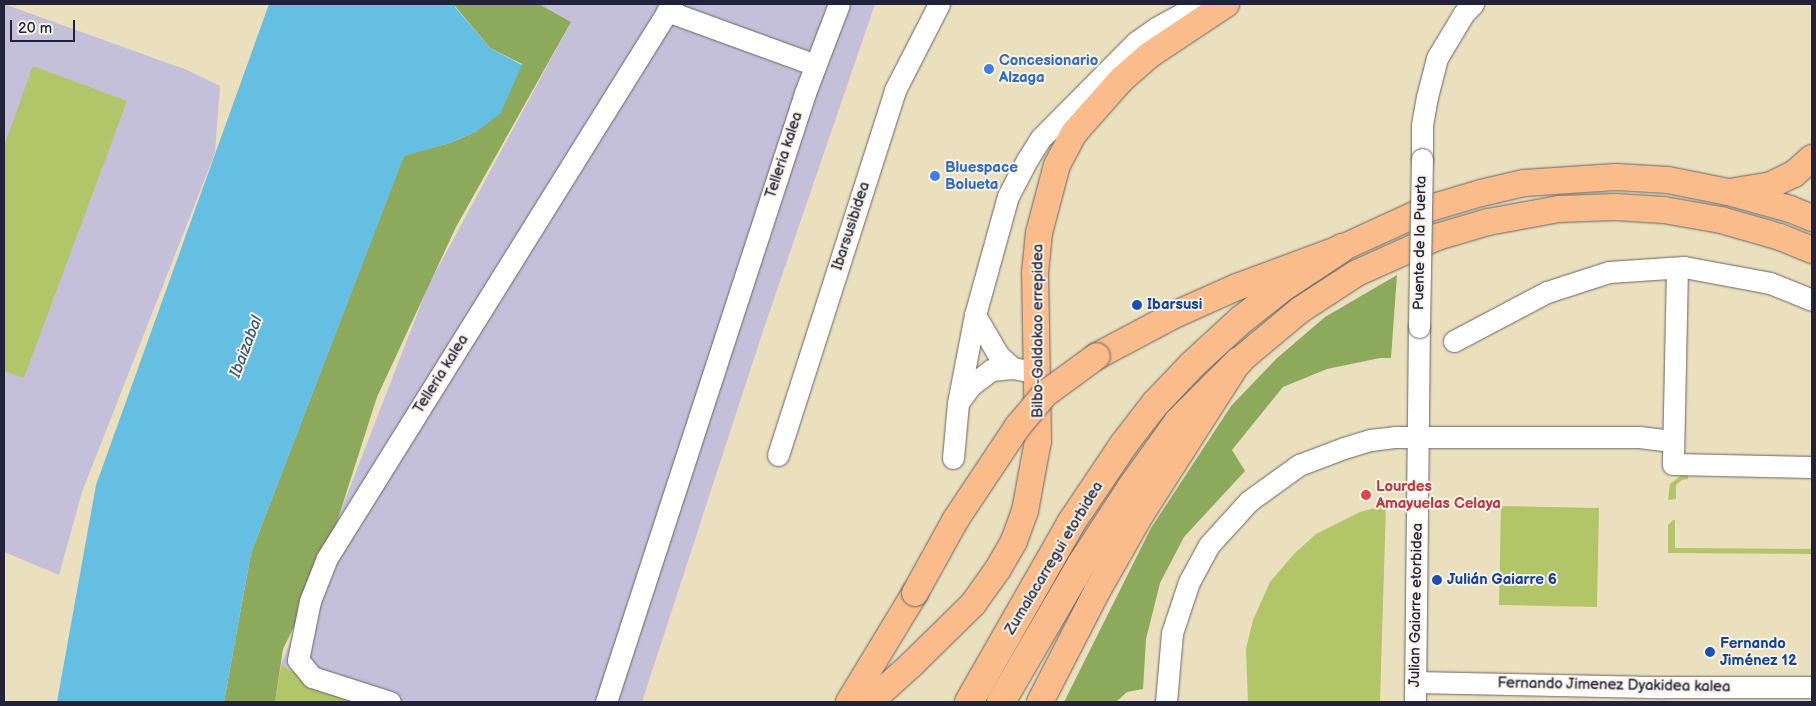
<!DOCTYPE html>
<meta charset="utf-8">
<style>
body{margin:0}
#map{position:relative;width:1816px;height:706px;overflow:hidden;background:#eae0bd;font-family:"Balsamiq Sans",sans-serif}
div>[style]{position:absolute}
.industrial>*{inset:0;background:#c5c0da}
.green>*{inset:0;background:#b2c568}
.forest>*{inset:0;background:#8daa5c}
.water>*{inset:0;background:#65bfe3}
.roads{filter:drop-shadow(0 0 1px #686468) drop-shadow(0 0 1px #686468)}
.minor>*{height:21px;margin:-10.5px;padding:0 10.5px;transform-origin:10.5px;border-radius:10.5px;background:#fff}
.major>*{height:26px;margin:-13px;padding:0 13px;transform-origin:13px;border-radius:13px;background:#f9bc8a}
.highway>*{height:28px;margin:-14px;padding:0 14px;transform-origin:14px;border-radius:14px;background:#f9bc8a}
.bridges{filter:drop-shadow(0 0 1px #686468) drop-shadow(0 0 1px #686468)}
.minor-bridge>*{height:21px;margin:-10.5px;padding:0 10.5px;transform-origin:10.5px;border-radius:10.5px;background:#fff}
.major-bridge>*{height:26px;margin:-13px;padding:0 13px;transform-origin:13px;border-radius:13px;background:#f9bc8a}
.dots>*{width:14px;height:14px;translate:-50% -50%;box-sizing:border-box;border:2px solid #f7f3e8;border-radius:50%}
span{translate:-50% -50%;white-space:nowrap;text-align:center;line-height:1.15;-webkit-text-stroke:4px #f7f3e8;paint-order:stroke}
.shop-label{font-size:15px;color:#366cbe;font-weight:700}
.left{translate:0 -50%;text-align:left}
.street-label{font-size:15px;color:#22223b}
.transit-label{font-size:15px;color:#164399;font-weight:700}
.health-label{font-size:15px;color:#be3a42;font-weight:700}
.water-label{font-size:16px;color:#395976;font-style:italic}
.frame{position:absolute;inset:0;border:5px solid #22223b;pointer-events:none}
.scale{position:absolute;left:10px;top:20px;width:65px;height:22px;box-sizing:border-box;border:2px solid #22223b;border-top:0;padding-left:6px;font-size:15px;line-height:18px;white-space:nowrap;color:#22223b;-webkit-text-stroke:4px #f7f3e8;paint-order:stroke}
</style>
<div id="map">
<div class="industrial">
<i style="clip-path:polygon(4px 4px,187px 70px,220px 86px,215px 153px,82px 492px,59px 575px,4px 552px)"></i>
<i style="clip-path:polygon(539px 4px,875px 4px,763px 331px,642px 702px,347px 702px,281px 665px,428px 286px,571px 22px)"></i>
</div>
<div class="green">
<i style="clip-path:polygon(33px 66px,127px 101px,24px 378px,4px 371px,4px 146px)"></i>
<i style="clip-path:polygon(1683px 474px,1688px 474px,1688px 479px,1682px 480px,1676px 485px,1676px 499px,1668px 500px,1670px 484px)"></i>
<i style="clip-path:polygon(1386px 505px,1380px 702px,1248px 702px,1246px 649px,1253px 620px,1270px 582px,1294px 554px,1316px 534px,1360px 512px)"></i>
<i style="clip-path:polygon(1501px 506px,1599px 508px,1597px 607px,1499px 605px)"></i>
<i style="clip-path:polygon(1673px 520px,1675px 520px,1675px 548px,1812px 549px,1812px 554px,1668px 553px,1668px 525px)"></i>
<i style="clip-path:polygon(281px 665px,347px 702px,275px 702px)"></i>
</div>
<div class="forest">
<i style="clip-path:polygon(455px 4px,539px 4px,571px 22px,456px 227px,377px 397px,321px 572px,283px 649px,275px 702px,224px 702px,251px 553px,404px 155px,450px 143px,477px 131px,522px 64px,490px 48px,455px 6px)"></i>
<i style="clip-path:polygon(1397px 275px,1391px 358px,1380px 358px,1327px 369px,1283px 387px,1232px 450px,1245px 471px,1184px 537px,1160px 583px,1146px 639px,1143px 689px,1127px 692px,1116px 702px,1064px 702px,1151px 528px,1231px 406px,1276px 359px,1325px 317px)"></i>
</div>
<div class="water">
<i style="clip-path:polygon(269px 4px,455px 4px,455px 7px,490px 48px,522px 65px,500px 114px,477px 131px,450px 143px,404px 156px,251px 553px,224px 702px,57px 702px,96px 485px)"></i>
</div>
<div class="roads">
<div class="minor">
<i style="left:667px;top:11px;width:158px;rotate:20deg"></i>
<i style="left:1422px;top:159px;width:34px;rotate:-90deg"></i>
<i style="left:1422px;top:125px;width:28px;rotate:-80deg"></i>
<i style="left:1427px;top:97px;width:40px;rotate:-75.6deg"></i>
<i style="left:1437px;top:58px;width:52px;rotate:-59deg"></i>
<i style="left:1464px;top:13px;width:13px;rotate:-45deg"></i>
<i style="left:1677px;top:268px;width:196px;rotate:91.2deg"></i>
<i style="left:1673px;top:464px;width:139px;rotate:1.2deg"></i>
<i style="left:975px;top:315px;width:48px;rotate:59.7deg"></i>
<i style="left:999px;top:356px;width:18px;rotate:41deg"></i>
<i style="left:1454px;top:341px;width:105px;rotate:-27.8deg"></i>
<i style="left:1547px;top:292px;width:65px;rotate:-17.9deg"></i>
<i style="left:1609px;top:272px;width:75px;rotate:-3.8deg"></i>
<i style="left:1684px;top:267px;width:87px;rotate:10.5deg"></i>
<i style="left:1770px;top:283px;width:45px;rotate:22deg"></i>
<i style="left:960px;top:400px;width:17px;rotate:-54deg"></i>
<i style="left:970px;top:386px;width:26px;rotate:-37deg"></i>
<i style="left:991px;top:370px;width:22px;rotate:-5deg"></i>
<i style="left:1013px;top:368px;width:25px;rotate:11deg"></i>
<i style="left:778px;top:455px;width:383px;rotate:-72.2deg"></i>
<i style="left:895px;top:90px;width:97px;rotate:-62.9deg"></i>
<i style="left:953px;top:458px;width:55px;rotate:-84.8deg"></i>
<i style="left:958px;top:403px;width:90px;rotate:-79.1deg"></i>
<i style="left:975px;top:315px;width:123px;rotate:-74.5deg"></i>
<i style="left:1008px;top:196px;width:41px;rotate:-62.2deg"></i>
<i style="left:1027px;top:160px;width:26px;rotate:-58deg"></i>
<i style="left:1041px;top:138px;width:135px;rotate:-45.3deg"></i>
<i style="left:1136px;top:42px;width:24px;rotate:-35deg"></i>
<i style="left:1156px;top:28px;width:43px;rotate:-28.9deg"></i>
<i style="left:1194px;top:7px;width:12px;rotate:-14deg"></i>
<i style="left:1415px;top:682px;width:248px;rotate:1.2deg"></i>
<i style="left:1663px;top:687px;width:149px"></i>
<i style="left:390px;top:702px;width:82px;rotate:-162.2deg"></i>
<i style="left:312px;top:677px;width:22px;rotate:-129deg"></i>
<i style="left:298px;top:660px;width:60px;rotate:-78.5deg"></i>
<i style="left:310px;top:601px;width:46px;rotate:-68.4deg"></i>
<i style="left:327px;top:558px;width:653px;rotate:-58.09deg"></i>
<i style="left:606px;top:702px;width:641px;rotate:-71.9deg"></i>
<i style="left:805px;top:93px;width:95px;rotate:-69.1deg"></i>
<i style="left:1166px;top:702px;width:69px;rotate:-85deg"></i>
<i style="left:1172px;top:633px;width:54px;rotate:-71.6deg"></i>
<i style="left:1189px;top:582px;width:42px;rotate:-61.6deg"></i>
<i style="left:1209px;top:545px;width:59px;rotate:-47.7deg"></i>
<i style="left:1249px;top:501px;width:62px;rotate:-35.8deg"></i>
<i style="left:1299px;top:465px;width:48px;rotate:-20.7deg"></i>
<i style="left:1344px;top:448px;width:28px;rotate:-17deg"></i>
<i style="left:1371px;top:440px;width:25px;rotate:-7deg"></i>
<i style="left:1396px;top:437px;width:243px"></i>
<i style="left:1639px;top:437px;width:33px;rotate:7deg"></i>
<i style="left:1415px;top:702px;width:375px;rotate:-89.4deg"></i>
</div>
<div class="major">
<i style="left:1735px;top:191px;width:36px;rotate:-9deg"></i>
<i style="left:1771px;top:185px;width:25px;rotate:-26deg"></i>
<i style="left:1794px;top:174px;width:24px;rotate:-42deg"></i>
<i style="left:1097px;top:356px;width:87px;rotate:-28deg"></i>
<i style="left:1174px;top:315px;width:69px;rotate:-24deg"></i>
<i style="left:1237px;top:287px;width:112px;rotate:-20.4deg"></i>
<i style="left:1342px;top:248px;width:94px;rotate:-24.6deg"></i>
<i style="left:1427px;top:209px;width:56px;rotate:-16.5deg"></i>
<i style="left:1481px;top:193px;width:44px;rotate:-13.1deg"></i>
<i style="left:1524px;top:183px;width:92px;rotate:-3.7deg"></i>
<i style="left:1616px;top:177px;width:52px;rotate:3.3deg"></i>
<i style="left:1668px;top:180px;width:61px;rotate:11.3deg"></i>
<i style="left:1728px;top:192px;width:64px;rotate:15.3deg"></i>
<i style="left:1790px;top:209px;width:24px;rotate:22deg"></i>
<i style="left:849px;top:702px;width:127px;rotate:-58.8deg"></i>
<i style="left:870px;top:702px;width:55px;rotate:-42.1deg"></i>
<i style="left:911px;top:665px;width:87px;rotate:-44.5deg"></i>
<i style="left:973px;top:604px;width:43px;rotate:-54.5deg"></i>
<i style="left:998px;top:569px;width:32px;rotate:-60deg"></i>
<i style="left:1014px;top:541px;width:32px;rotate:-70deg"></i>
<i style="left:1025px;top:511px;width:71px;rotate:-79.5deg"></i>
<i style="left:1038px;top:441px;width:168px;rotate:-91deg"></i>
<i style="left:1035px;top:273px;width:40px;rotate:-84.3deg"></i>
<i style="left:1039px;top:233px;width:70px;rotate:-75.2deg"></i>
<i style="left:1057px;top:165px;width:36px;rotate:-62deg"></i>
<i style="left:1074px;top:133px;width:72px;rotate:-48.4deg"></i>
<i style="left:1122px;top:79px;width:35px;rotate:-41deg"></i>
<i style="left:1148px;top:56px;width:94px;rotate:-33.7deg"></i>
<i style="left:1040px;top:702px;width:125px;rotate:-62.8deg"></i>
<i style="left:1097px;top:591px;width:89px;rotate:-60.3deg"></i>
<i style="left:1141px;top:514px;width:182px;rotate:-57.4deg"></i>
<i style="left:1239px;top:361px;width:80px;rotate:-39.9deg"></i>
<i style="left:1300px;top:310px;width:68px;rotate:-33deg"></i>
<i style="left:1357px;top:273px;width:88px;rotate:-24.2deg"></i>
<i style="left:1437px;top:237px;width:53px;rotate:-16.4deg"></i>
<i style="left:1488px;top:222px;width:72px;rotate:-10.4deg"></i>
<i style="left:1559px;top:209px;width:56px;rotate:-2deg"></i>
<i style="left:1615px;top:207px;width:49px;rotate:3.5deg"></i>
<i style="left:1664px;top:210px;width:58px;rotate:10deg"></i>
<i style="left:1721px;top:220px;width:61px;rotate:16.1deg"></i>
<i style="left:1780px;top:237px;width:35px;rotate:22deg"></i>
</div>
<div class="highway">
<i style="left:969px;top:702px;width:206px;rotate:-60.3deg"></i>
<i style="left:1071px;top:523px;width:95px;rotate:-56.1deg"></i>
<i style="left:1124px;top:444px;width:51px;rotate:-52.2deg"></i>
<i style="left:1155px;top:404px;width:54px;rotate:-46.5deg"></i>
<i style="left:1192px;top:365px;width:67px;rotate:-42.6deg"></i>
<i style="left:1241px;top:320px;width:53px;rotate:-38.2deg"></i>
<i style="left:1283px;top:287px;width:71px;rotate:-33.5deg"></i>
<i style="left:1001px;top:702px;width:161px;rotate:-59.8deg"></i>
<i style="left:1082px;top:563px;width:90px;rotate:-56.8deg"></i>
<i style="left:1131px;top:488px;width:81px;rotate:-54.5deg"></i>
<i style="left:1178px;top:422px;width:86px;rotate:-45deg"></i>
</div>
</div>
<div class="bridges">
<div class="minor-bridge">
<i style="left:1419px;top:327px;width:168px;rotate:-89deg"></i>
</div>
<div class="major-bridge">
<i style="left:915px;top:593px;width:85px;rotate:-61deg"></i>
<i style="left:956px;top:519px;width:112px;rotate:-56.3deg"></i>
<i style="left:1018px;top:426px;width:42px;rotate:-49.8deg"></i>
<i style="left:1045px;top:394px;width:64px;rotate:-36.2deg"></i>
</div>
</div>
<div class="dots">
<i style="left:989px;top:69px;background:#3f7fe0"></i>
<i style="left:935px;top:176px;background:#3f7fe0"></i>
<i style="left:1137px;top:305px;background:#1a4fb4"></i>
<i style="left:1366px;top:495px;background:#e0444e"></i>
<i style="left:1437px;top:580px;background:#1a4fb4"></i>
<i style="left:1710px;top:652px;background:#1a4fb4"></i>
</div>
<div class="shop-label">
<span class="left" style="left:999px;top:69px">Concesionario<br>Alzaga</span>
<span class="left" style="left:945px;top:176px">Bluespace<br>Bolueta</span>
</div>
<div class="street-label">
<span style="left:784px;top:155px;rotate:-72deg">Telleria kalea</span>
<span style="left:851px;top:226px;rotate:-72deg">Ibarsusibidea</span>
<span style="left:1420px;top:243px;rotate:-89deg">Puente de la Puerta</span>
<span style="left:1038px;top:331px;rotate:-90deg">Bilbo-Galdakao errepidea</span>
<span style="left:441px;top:374px;rotate:-58deg">Telleria kalea</span>
<span style="left:1054px;top:558px;rotate:-59deg">Zumalacarregui etorbidea</span>
<span style="left:1416px;top:605px;rotate:-89deg">Julian Gaiarre etorbidea</span>
<span style="left:1614px;top:685px;rotate:1deg">Fernando Jimenez Dyakidea kalea</span>
</div>
<div class="transit-label">
<span class="left" style="left:1147px;top:305px">Ibarsusi</span>
<span class="left" style="left:1447px;top:580px">Julián Gaiarre 6</span>
<span class="left" style="left:1720px;top:652px">Fernando<br>Jiménez 12</span>
</div>
<div class="health-label">
<span class="left" style="left:1376px;top:495px">Lourdes<br>Amayuelas Celaya</span>
</div>
<div class="water-label">
<span style="left:247px;top:347px;rotate:-69deg">Ibaizabal</span>
</div>
<div class="frame"></div>
<div class="scale">20 m</div>
</div>
